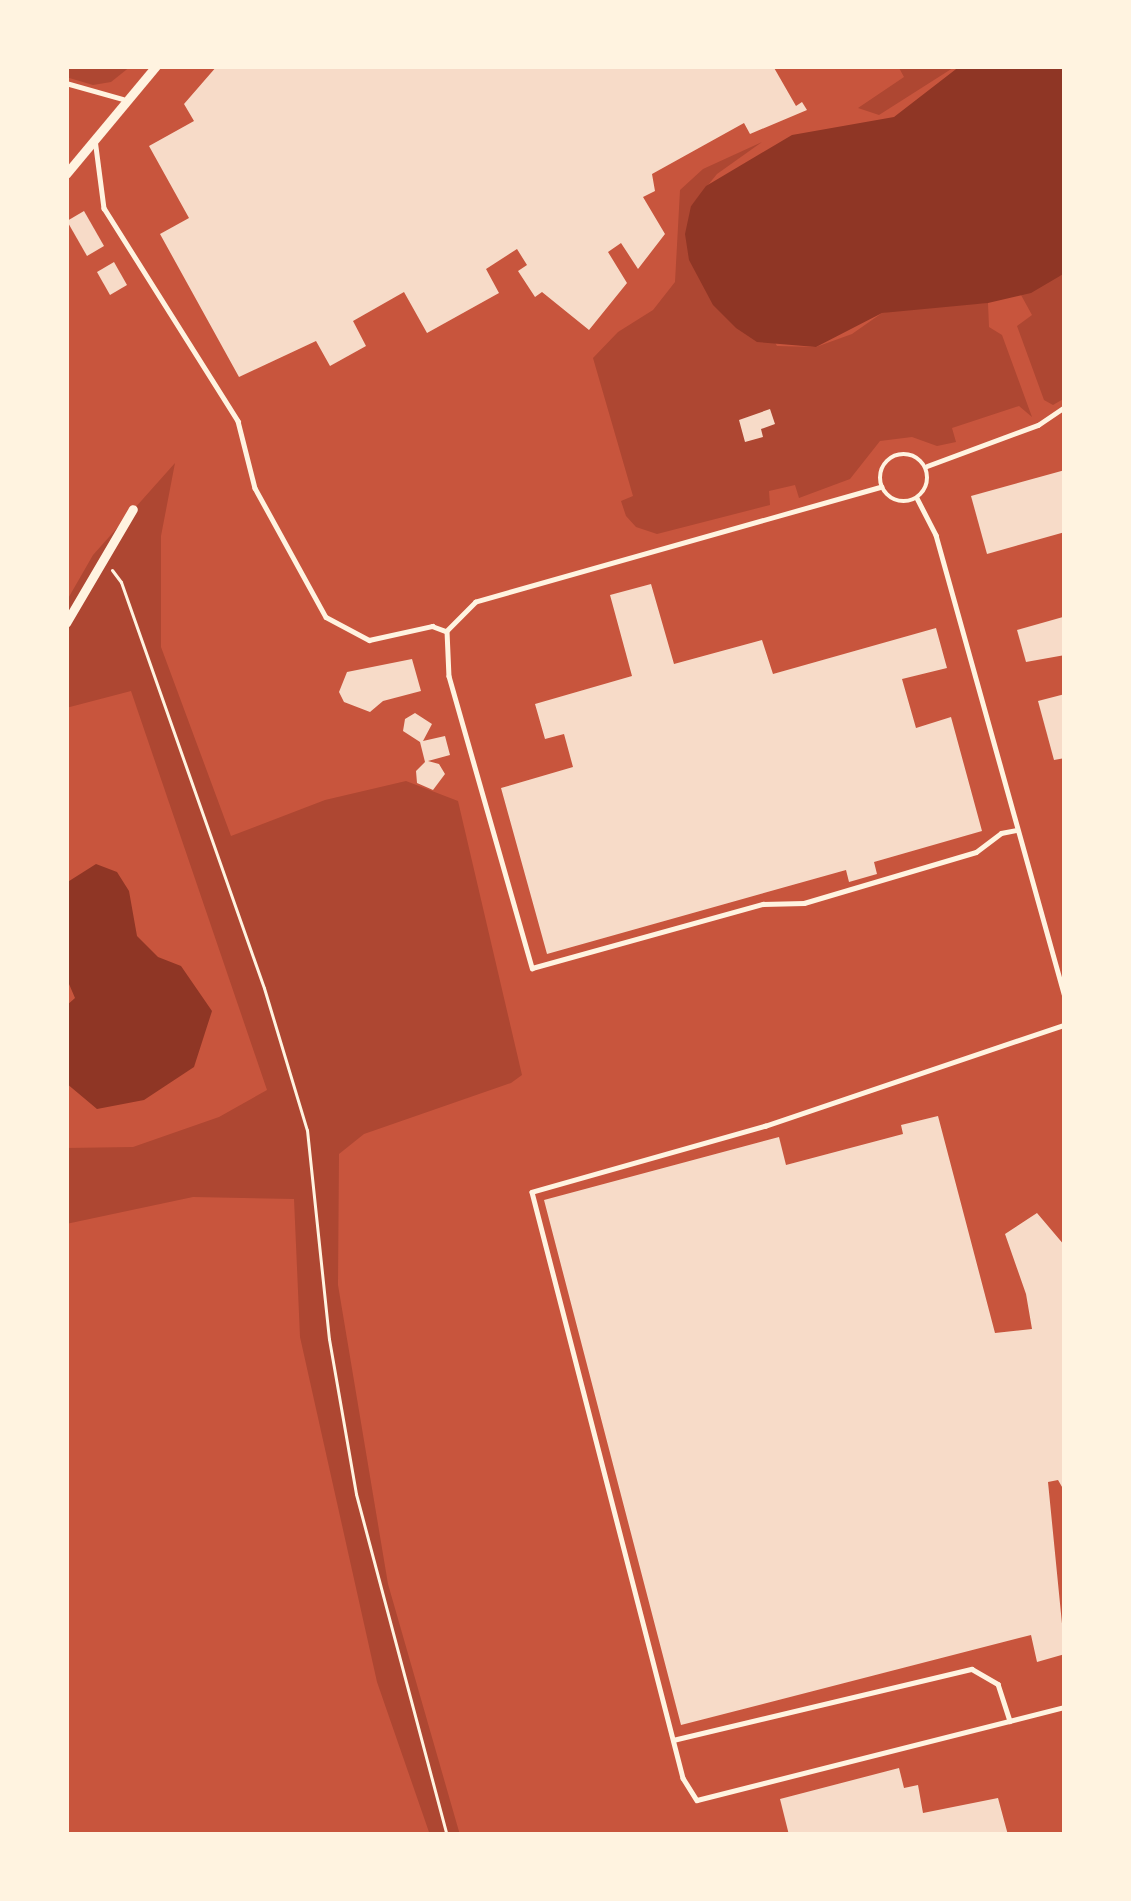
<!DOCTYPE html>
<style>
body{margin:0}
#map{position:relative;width:1131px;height:1901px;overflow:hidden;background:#c8553d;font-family:"IBM Plex Sans",sans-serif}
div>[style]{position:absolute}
.green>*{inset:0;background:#ae4732}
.water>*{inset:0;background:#8f3625}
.building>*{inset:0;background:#f7dbc8}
.path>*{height:3px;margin:-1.5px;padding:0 1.5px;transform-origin:1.5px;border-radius:1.5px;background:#fff3e0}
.service>*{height:4.5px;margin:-2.25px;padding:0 2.25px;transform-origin:2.25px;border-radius:2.25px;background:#fff3e0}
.service>.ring{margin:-2.25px;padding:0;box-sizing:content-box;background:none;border:4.5px solid #fff3e0;border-radius:50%}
.minor>*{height:9px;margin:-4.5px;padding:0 4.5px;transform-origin:4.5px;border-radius:4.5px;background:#fff3e0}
span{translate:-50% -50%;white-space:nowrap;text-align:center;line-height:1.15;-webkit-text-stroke:12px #fff3e0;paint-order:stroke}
.frame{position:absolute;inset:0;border:69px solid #fff3e0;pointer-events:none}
</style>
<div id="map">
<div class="green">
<i style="clip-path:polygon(66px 66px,131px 66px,111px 82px,93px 85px,66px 77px)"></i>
<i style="clip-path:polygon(898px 66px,956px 66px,879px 115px,858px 108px,904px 77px)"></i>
<i style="clip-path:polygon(762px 142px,717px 174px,691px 206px,777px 346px,816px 347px,852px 334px,882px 313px,908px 307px,988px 303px,989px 327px,1002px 335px,1032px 417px,1019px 406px,952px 428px,956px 442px,937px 446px,912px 437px,880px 441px,850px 479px,799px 498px,795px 485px,769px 491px,770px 505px,657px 534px,636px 527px,626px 516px,621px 501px,633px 496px,593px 358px,618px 332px,653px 310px,675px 282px,680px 190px,703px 169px)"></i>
<i style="clip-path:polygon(1065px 273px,1065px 398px,1053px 405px,1044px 400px,1017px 326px,1032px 315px,1021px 295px)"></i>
<i style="clip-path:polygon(175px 463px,161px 536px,161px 647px,231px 836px,325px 800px,406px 781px,458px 801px,522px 1075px,511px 1083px,364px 1134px,339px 1154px,338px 1285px,388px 1584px,460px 1835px,430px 1835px,377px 1682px,300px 1337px,294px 1199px,193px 1197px,66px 1224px,66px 1148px,133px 1147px,219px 1117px,267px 1090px,131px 691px,66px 708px,66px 602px,93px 555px)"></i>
</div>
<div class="water">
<i style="clip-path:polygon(960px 66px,1065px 66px,1065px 273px,1031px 293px,988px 303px,882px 313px,816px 347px,757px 342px,736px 328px,713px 305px,689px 260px,685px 234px,691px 206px,706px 186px,792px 135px,894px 117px)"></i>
<i style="clip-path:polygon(96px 864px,117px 872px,129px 891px,137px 936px,158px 957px,181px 966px,212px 1011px,194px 1067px,144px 1100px,97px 1109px,66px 1083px,66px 1006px,75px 998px,66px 977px,66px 883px)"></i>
</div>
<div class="building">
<i style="clip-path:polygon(217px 66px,773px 66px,796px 106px,802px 102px,807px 110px,750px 134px,744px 123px,652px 174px,655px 191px,643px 197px,665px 234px,638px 269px,621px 243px,608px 252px,627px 283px,589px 330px,542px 292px,535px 297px,518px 271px,527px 265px,517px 249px,486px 269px,499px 293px,427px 333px,404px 292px,353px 321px,366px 346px,330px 366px,316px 341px,239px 377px,160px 234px,189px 218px,149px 146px,194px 121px,184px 104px)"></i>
<i style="clip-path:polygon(84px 211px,104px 246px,87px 256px,67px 221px)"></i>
<i style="clip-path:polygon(114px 262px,127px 285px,110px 295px,97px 272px)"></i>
<i style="clip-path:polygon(770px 409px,775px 424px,761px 429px,763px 437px,745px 442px,739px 420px)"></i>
<i style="clip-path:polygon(1065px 470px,1065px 532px,987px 554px,971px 496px)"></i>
<i style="clip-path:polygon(651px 584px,674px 664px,762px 640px,773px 674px,936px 628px,947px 668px,902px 679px,916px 728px,951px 717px,982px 831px,874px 862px,877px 874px,849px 882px,846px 870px,547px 954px,501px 788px,573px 767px,564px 734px,545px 739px,535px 704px,632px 676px,610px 595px)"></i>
<i style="clip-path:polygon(1063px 617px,1065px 655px,1026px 662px,1017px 630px)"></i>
<i style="clip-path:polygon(412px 659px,421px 691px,383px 701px,370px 712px,344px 702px,339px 692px,347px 672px)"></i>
<i style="clip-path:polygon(1065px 694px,1065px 758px,1054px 760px,1038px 701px)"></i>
<i style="clip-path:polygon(415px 713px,432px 724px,423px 741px,445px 736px,450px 755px,428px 761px,439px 764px,445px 774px,433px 790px,417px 783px,416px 771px,425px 762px,420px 742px,403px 731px,405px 719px)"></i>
<i style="clip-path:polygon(938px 1116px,995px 1333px,1032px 1329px,1026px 1294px,1005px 1234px,1037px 1213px,1065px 1246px,1065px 1492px,1058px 1480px,1048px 1482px,1065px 1654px,1037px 1662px,1031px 1635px,681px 1725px,544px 1200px,779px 1137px,786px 1165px,903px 1134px,901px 1125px)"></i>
<i style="clip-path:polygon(899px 1768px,904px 1788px,918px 1785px,923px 1813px,998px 1798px,1008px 1835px,789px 1835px,780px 1799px)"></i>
</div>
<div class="path">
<i style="left:112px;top:570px;width:15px;rotate:53deg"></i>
<i style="left:121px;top:582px;width:430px;rotate:70.6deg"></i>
<i style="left:264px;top:988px;width:148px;rotate:73.2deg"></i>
<i style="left:307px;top:1130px;width:210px;rotate:84deg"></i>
<i style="left:329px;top:1339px;width:157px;rotate:80.1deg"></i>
<i style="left:356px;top:1494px;width:353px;rotate:75.1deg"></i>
</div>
<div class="service">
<i style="left:66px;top:83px;width:59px;rotate:15.7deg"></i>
<i style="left:95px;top:139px;width:70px;rotate:82.6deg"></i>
<i style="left:104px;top:208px;width:252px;rotate:57.8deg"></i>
<i style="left:238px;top:421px;width:69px;rotate:75.8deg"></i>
<i style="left:255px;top:488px;width:147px;rotate:61.2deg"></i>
<i style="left:326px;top:617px;width:49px;rotate:28.1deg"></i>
<i style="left:369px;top:640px;width:65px;rotate:-12.5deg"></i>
<i style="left:432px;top:626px;width:15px;rotate:20deg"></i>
<i class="ring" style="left:880px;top:454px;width:43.5px;height:43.5px"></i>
<i style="left:927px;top:466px;width:118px;rotate:-20.3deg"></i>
<i style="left:1038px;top:425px;width:32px;rotate:-34deg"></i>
<i style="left:882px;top:487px;width:422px;rotate:164.2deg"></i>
<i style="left:476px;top:602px;width:41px;rotate:135deg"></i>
<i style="left:447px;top:631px;width:45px;rotate:87.5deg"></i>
<i style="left:449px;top:676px;width:304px;rotate:74.1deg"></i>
<i style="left:532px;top:968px;width:240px;rotate:-15.5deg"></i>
<i style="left:763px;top:904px;width:41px;rotate:-1.4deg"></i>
<i style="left:804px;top:903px;width:179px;rotate:-16.5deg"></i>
<i style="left:976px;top:852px;width:31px;rotate:-37deg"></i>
<i style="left:1001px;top:833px;width:16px;rotate:-11deg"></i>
<i style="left:917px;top:498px;width:42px;rotate:62.8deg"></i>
<i style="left:936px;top:535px;width:481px;rotate:74.4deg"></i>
<i style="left:1065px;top:1025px;width:316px;rotate:161.3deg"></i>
<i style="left:766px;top:1126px;width:243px;rotate:164.2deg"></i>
<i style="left:532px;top:1192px;width:605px;rotate:75.55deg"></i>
<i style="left:683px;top:1778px;width:26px;rotate:58deg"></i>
<i style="left:697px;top:1800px;width:380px;rotate:-14.2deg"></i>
<i style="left:673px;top:1740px;width:307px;rotate:-13.4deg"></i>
<i style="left:972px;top:1669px;width:30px;rotate:30deg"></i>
<i style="left:998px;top:1684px;width:39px;rotate:72deg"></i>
</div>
<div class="minor">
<i style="left:66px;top:174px;width:141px;rotate:-50.2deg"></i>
<i style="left:66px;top:623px;width:132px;rotate:-59.6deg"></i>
</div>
<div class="frame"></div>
</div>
